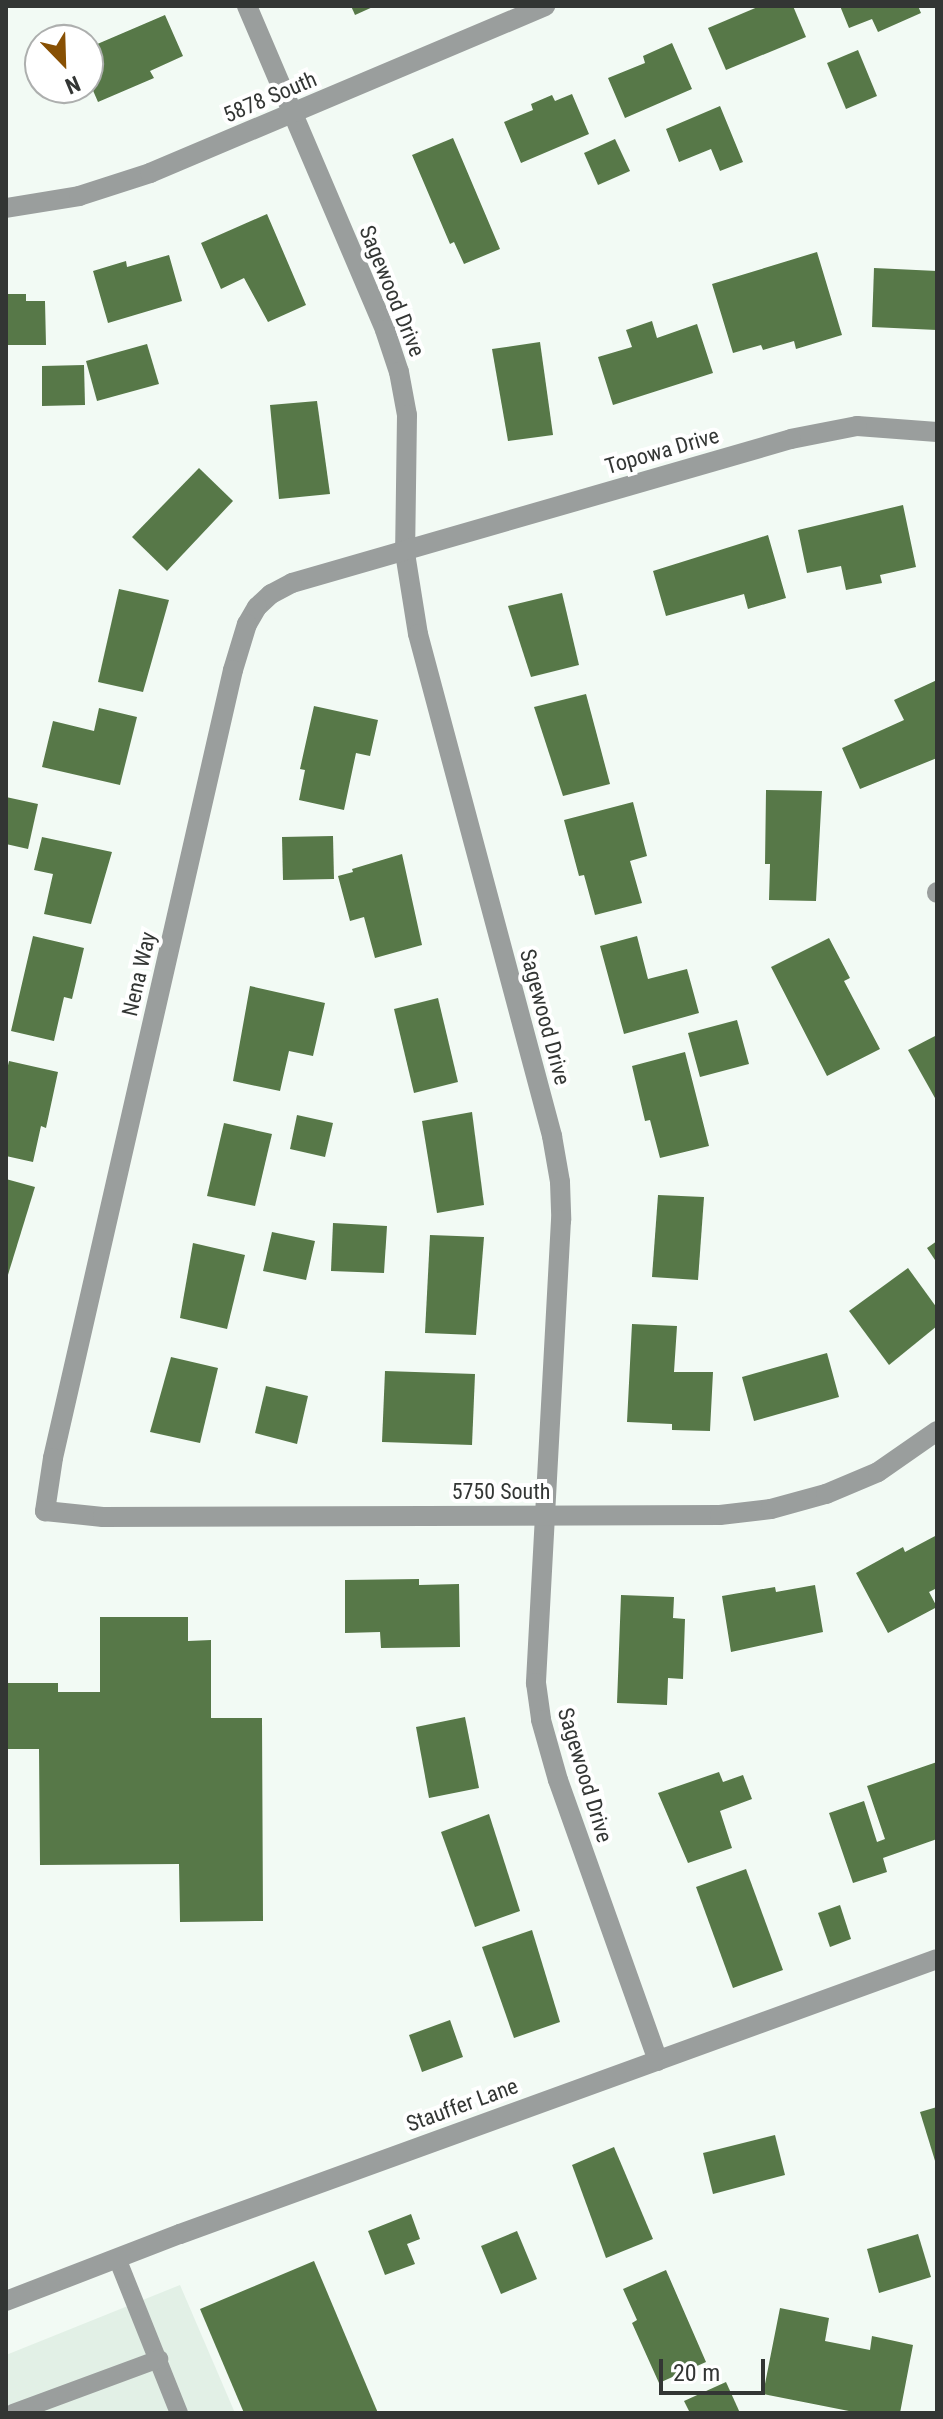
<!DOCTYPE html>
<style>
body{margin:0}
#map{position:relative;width:943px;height:2419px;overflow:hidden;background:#f2faf4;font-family:"Roboto Condensed",sans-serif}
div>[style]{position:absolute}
.built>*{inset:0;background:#e2f0e6}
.building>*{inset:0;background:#577848}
.service>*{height:18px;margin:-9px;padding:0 9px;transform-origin:9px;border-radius:9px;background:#9a9e9d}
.minor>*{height:20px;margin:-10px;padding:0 10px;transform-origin:10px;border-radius:10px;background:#9a9e9d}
span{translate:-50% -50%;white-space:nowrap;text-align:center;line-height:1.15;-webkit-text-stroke:8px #fff;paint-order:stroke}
.street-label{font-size:22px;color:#333634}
.frame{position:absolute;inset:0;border:8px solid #333634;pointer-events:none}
.north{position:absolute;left:24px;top:24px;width:80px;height:80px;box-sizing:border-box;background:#fff;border:2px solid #adafae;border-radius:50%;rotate:157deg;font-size:22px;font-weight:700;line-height:32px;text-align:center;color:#333634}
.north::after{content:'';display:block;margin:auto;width:28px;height:36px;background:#885003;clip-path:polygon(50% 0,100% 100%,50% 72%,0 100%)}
.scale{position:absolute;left:659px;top:2359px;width:106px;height:36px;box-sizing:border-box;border:4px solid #333634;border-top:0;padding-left:10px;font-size:24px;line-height:28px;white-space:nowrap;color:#333634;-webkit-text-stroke:6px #fff;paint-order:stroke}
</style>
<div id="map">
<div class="built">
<i style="clip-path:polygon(180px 2285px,235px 2413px,6px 2413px,6px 2355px)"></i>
</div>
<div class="building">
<i style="clip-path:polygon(351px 6px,375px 6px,355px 15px)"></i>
<i style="clip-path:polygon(760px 6px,793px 6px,806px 37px,726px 70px,708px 28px)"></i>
<i style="clip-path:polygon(840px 6px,918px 6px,921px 13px,878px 32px,872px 19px,849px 28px)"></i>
<i style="clip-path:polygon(165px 15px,183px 56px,150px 71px,154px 78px,98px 102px,88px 79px,88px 48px)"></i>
<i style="clip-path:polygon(672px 43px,692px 89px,625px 118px,608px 78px,645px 63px,643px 56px)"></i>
<i style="clip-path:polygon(858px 50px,877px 96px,846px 109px,827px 63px)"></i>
<i style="clip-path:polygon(572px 94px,589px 134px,521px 163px,504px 122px,533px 110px,531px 104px,552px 95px,555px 101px)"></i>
<i style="clip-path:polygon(720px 106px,743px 162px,720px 171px,711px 149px,679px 162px,666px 129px)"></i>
<i style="clip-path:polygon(453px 138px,500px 249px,464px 264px,454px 242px,450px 244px,412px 155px)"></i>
<i style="clip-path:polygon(615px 139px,630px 171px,598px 185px,584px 153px)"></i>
<i style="clip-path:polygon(267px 214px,306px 305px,268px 322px,244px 278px,221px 289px,201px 243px)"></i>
<i style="clip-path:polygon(817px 252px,842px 335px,796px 349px,794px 341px,763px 350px,761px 345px,733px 353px,712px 284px)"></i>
<i style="clip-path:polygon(169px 255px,182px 301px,108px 323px,93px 271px,126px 261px,127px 267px)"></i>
<i style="clip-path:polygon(874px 268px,937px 271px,937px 330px,872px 327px)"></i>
<i style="clip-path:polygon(6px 294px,26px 294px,26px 301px,45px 301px,46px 345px,6px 345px)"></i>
<i style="clip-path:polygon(652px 321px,657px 338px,697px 324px,713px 373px,613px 405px,598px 357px,632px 347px,626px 330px)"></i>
<i style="clip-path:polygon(540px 342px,553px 435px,508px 441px,492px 349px)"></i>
<i style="clip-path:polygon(147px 344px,159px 384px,97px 401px,86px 361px)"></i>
<i style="clip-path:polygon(84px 365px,85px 405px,42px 406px,42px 366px)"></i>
<i style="clip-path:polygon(317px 401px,330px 494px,279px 499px,270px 405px)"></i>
<i style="clip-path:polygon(199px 468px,233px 501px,167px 571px,132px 537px)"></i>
<i style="clip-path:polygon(903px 505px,916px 567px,880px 575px,882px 583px,846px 590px,841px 566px,807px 573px,798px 530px)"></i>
<i style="clip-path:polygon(768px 535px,786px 598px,748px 609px,744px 594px,666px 616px,653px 571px)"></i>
<i style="clip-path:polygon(119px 589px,169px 600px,143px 692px,98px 682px)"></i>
<i style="clip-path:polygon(562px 593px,579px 665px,531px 677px,508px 606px)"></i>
<i style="clip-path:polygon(937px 680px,937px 758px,860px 789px,842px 748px,904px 720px,894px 700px)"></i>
<i style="clip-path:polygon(586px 694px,610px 784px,563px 796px,534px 707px)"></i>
<i style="clip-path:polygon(314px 706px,378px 720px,370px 756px,356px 753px,344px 810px,299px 800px,305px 770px,300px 769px)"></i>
<i style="clip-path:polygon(99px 708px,137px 717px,120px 785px,42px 767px,53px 721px,94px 731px)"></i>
<i style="clip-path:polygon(766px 790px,822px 791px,816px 901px,769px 900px,770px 864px,765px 864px)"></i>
<i style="clip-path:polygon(6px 797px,38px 804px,28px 849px,6px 844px)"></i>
<i style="clip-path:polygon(633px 802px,647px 856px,630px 861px,642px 903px,595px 915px,584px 875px,579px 876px,564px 820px)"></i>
<i style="clip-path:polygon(333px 836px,334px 879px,283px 880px,282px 837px)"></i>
<i style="clip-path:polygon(42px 837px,112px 852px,91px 924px,44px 914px,53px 874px,34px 870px)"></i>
<i style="clip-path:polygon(402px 854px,422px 945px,375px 958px,364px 917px,350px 921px,338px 876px,353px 872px,352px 869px)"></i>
<i style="clip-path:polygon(33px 936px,84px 948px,72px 999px,64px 997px,54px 1041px,11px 1031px)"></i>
<i style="clip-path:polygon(637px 936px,648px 979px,687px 969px,699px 1013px,624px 1034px,600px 946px)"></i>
<i style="clip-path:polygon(829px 938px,850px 978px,844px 981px,880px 1049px,827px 1076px,771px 967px)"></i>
<i style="clip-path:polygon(250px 986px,325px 1003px,313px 1056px,289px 1051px,280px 1091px,233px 1081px)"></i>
<i style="clip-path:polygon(438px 998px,458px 1082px,414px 1093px,394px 1009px)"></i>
<i style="clip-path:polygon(737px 1020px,749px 1064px,700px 1077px,688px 1033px)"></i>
<i style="clip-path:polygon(937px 1035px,937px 1097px,935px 1098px,908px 1050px)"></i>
<i style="clip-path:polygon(685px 1052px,709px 1146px,660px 1158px,650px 1120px,645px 1121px,632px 1066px)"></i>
<i style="clip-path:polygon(9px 1061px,58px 1072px,46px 1128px,41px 1126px,33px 1162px,6px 1156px,6px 1074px)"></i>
<i style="clip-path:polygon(472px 1112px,484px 1205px,437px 1213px,422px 1121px)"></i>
<i style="clip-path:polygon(297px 1115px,333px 1123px,325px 1157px,290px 1149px)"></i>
<i style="clip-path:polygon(224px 1123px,272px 1134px,255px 1206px,207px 1196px)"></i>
<i style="clip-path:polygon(6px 1179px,35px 1187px,7px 1278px,6px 1278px)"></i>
<i style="clip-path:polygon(658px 1195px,704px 1197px,698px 1280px,652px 1277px)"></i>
<i style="clip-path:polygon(333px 1223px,387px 1226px,384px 1273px,331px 1271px)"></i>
<i style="clip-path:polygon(272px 1232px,315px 1241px,306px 1280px,263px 1271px)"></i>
<i style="clip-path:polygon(430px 1235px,484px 1237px,476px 1335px,425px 1333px)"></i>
<i style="clip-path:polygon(937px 1241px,937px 1263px,927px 1248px)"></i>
<i style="clip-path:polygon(193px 1243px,245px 1255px,227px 1329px,180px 1318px)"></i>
<i style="clip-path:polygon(908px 1268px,937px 1308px,937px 1326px,889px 1365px,849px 1311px)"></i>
<i style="clip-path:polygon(632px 1324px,677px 1326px,674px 1372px,713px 1372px,710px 1431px,672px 1430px,672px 1424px,627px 1422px)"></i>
<i style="clip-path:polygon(827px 1353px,839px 1397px,754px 1421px,742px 1377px)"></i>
<i style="clip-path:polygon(171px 1357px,218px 1368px,200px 1443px,150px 1432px)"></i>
<i style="clip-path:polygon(385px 1371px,475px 1374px,472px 1445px,382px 1442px)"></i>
<i style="clip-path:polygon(266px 1386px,308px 1396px,297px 1444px,255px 1433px)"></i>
<i style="clip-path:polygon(937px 1535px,937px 1588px,929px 1592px,937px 1607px,888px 1633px,856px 1573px,903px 1547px,905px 1552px)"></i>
<i style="clip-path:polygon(419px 1579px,419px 1585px,459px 1584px,460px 1647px,381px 1648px,380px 1632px,345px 1633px,345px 1580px)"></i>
<i style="clip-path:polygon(815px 1585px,823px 1632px,731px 1652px,722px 1596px,775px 1587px,776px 1592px)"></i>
<i style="clip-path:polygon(621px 1595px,674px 1597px,673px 1618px,685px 1619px,683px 1679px,668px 1678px,667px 1705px,617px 1703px)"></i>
<i style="clip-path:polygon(100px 1617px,188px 1617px,188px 1641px,211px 1640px,211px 1718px,262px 1718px,263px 1921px,180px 1922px,179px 1864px,40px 1865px,39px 1749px,6px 1749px,6px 1683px,58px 1683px,58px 1692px,100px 1692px)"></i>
<i style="clip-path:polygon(465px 1717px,479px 1788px,429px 1798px,416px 1727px)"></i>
<i style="clip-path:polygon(937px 1762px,937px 1839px,883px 1858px,887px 1872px,853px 1883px,829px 1813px,864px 1801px,877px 1842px,885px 1839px,867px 1786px)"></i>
<i style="clip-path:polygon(719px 1772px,723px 1782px,743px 1775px,752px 1799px,720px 1811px,732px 1848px,688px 1863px,658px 1793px)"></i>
<i style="clip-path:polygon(489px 1814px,520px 1911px,475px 1927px,441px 1832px)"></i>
<i style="clip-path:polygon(746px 1869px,783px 1970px,733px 1988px,696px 1887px)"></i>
<i style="clip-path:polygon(840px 1905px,851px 1939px,830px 1947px,818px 1913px)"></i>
<i style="clip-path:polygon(532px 1930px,560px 2022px,514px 2038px,482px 1947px)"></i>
<i style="clip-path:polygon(450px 2020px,463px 2057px,422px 2072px,409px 2035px)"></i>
<i style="clip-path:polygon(937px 2107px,937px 2164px,936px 2164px,920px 2112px)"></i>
<i style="clip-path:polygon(775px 2135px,785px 2175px,713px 2194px,703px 2153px)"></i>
<i style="clip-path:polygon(614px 2147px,653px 2239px,606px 2258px,572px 2165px)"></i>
<i style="clip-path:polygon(411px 2214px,420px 2239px,407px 2244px,415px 2264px,385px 2275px,368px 2231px)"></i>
<i style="clip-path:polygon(517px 2231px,537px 2279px,501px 2294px,481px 2246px)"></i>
<i style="clip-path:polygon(918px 2234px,931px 2277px,879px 2293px,867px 2249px)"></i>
<i style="clip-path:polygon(314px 2261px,378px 2413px,244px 2413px,200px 2309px)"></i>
<i style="clip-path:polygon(666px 2270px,706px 2362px,659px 2383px,632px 2323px,637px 2320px,623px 2289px)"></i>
<i style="clip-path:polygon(780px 2308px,829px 2318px,825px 2341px,870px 2350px,872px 2336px,913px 2345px,900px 2413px,859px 2413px,763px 2394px)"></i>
<i style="clip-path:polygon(726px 2382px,740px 2413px,690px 2413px,684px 2401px)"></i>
</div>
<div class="service">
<i style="left:117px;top:2258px;width:167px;rotate:68.2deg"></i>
<i style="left:13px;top:2413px;width:156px;rotate:-20.3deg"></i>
</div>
<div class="minor">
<i style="left:247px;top:6px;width:352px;rotate:66.9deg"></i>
<i style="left:385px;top:330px;width:44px;rotate:71.6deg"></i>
<i style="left:399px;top:372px;width:44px;rotate:79.5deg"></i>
<i style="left:407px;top:415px;width:138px;rotate:90.8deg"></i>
<i style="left:405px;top:553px;width:82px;rotate:80.9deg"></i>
<i style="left:418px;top:634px;width:520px;rotate:75.05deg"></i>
<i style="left:552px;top:1136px;width:47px;rotate:80.1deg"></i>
<i style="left:560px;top:1182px;width:38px;rotate:88deg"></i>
<i style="left:561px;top:1220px;width:464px;rotate:93.1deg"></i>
<i style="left:536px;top:1683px;width:37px;rotate:82deg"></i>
<i style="left:541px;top:1720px;width:62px;rotate:74.2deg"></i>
<i style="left:558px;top:1780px;width:298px;rotate:70.4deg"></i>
<i style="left:6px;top:208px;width:74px;rotate:-9.3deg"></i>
<i style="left:79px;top:196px;width:75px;rotate:-17.9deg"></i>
<i style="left:150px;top:173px;width:429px;rotate:-22.9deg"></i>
<i style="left:937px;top:432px;width:80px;rotate:-175.7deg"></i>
<i style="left:857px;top:426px;width:67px;rotate:168.9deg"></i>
<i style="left:791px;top:439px;width:519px;rotate:163.9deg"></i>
<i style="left:292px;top:583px;width:24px;rotate:152deg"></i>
<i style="left:271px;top:594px;width:19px;rotate:137deg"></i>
<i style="left:257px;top:607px;width:20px;rotate:120deg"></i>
<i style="left:247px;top:624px;width:48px;rotate:106.9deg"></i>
<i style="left:233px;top:670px;width:808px;rotate:102.87deg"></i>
<i style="left:53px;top:1458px;width:54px;rotate:98.6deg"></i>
<i style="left:45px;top:1511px;width:58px;rotate:5.9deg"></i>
<i style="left:103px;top:1517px;width:617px;rotate:-0.19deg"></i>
<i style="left:720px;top:1515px;width:51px;rotate:-6.7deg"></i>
<i style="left:771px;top:1509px;width:57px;rotate:-15.3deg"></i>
<i style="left:826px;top:1494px;width:56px;rotate:-22.9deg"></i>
<i style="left:878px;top:1472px;width:72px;rotate:-34.8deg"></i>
<i style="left:937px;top:893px;width:1px;rotate:-90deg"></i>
<i style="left:6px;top:2301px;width:186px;rotate:-21.1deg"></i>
<i style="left:180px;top:2234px;width:805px;rotate:-19.96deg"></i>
</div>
<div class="street-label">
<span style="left:270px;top:97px;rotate:-23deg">5878 South</span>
<span style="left:392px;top:291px;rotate:68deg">Sagewood Drive</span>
<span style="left:662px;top:451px;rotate:-16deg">Topowa Drive</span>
<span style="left:139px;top:974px;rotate:-77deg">Nena Way</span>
<span style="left:545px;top:1017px;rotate:75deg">Sagewood Drive</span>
<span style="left:501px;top:1492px">5750 South</span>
<span style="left:585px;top:1775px;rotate:73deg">Sagewood Drive</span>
<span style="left:462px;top:2105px;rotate:-20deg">Stauffer Lane</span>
</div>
<div class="frame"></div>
<div class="north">N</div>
<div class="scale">20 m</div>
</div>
